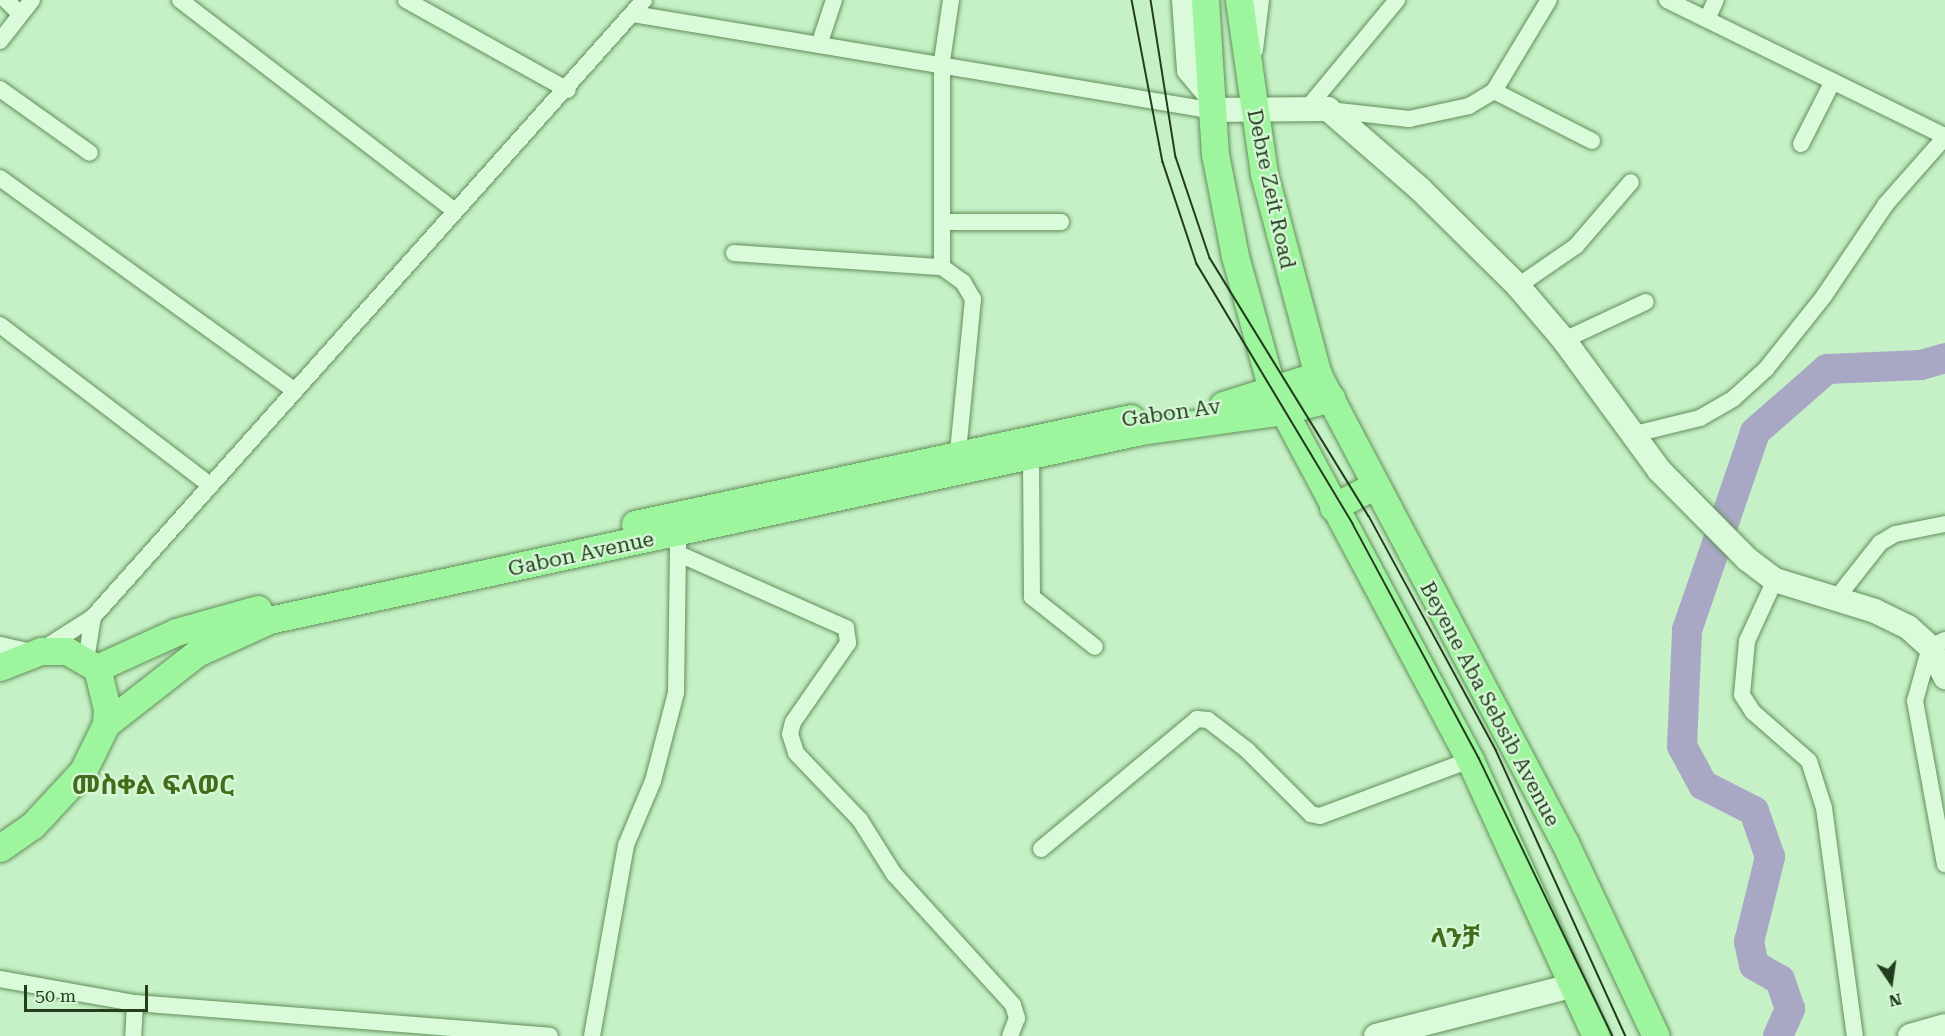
<!DOCTYPE html>
<meta charset="utf-8">
<style>
body{margin:0}
#map{position:relative;width:1945px;height:1036px;overflow:hidden;background:#c6f1c6;font-family:"Roboto Serif","Noto Sans Ethiopic",serif}
div>[style]{position:absolute}
.river>*{height:30px;margin:-15px;padding:0 15px;transform-origin:15px;border-radius:15px;background:#a8a8c4}
.roads{filter:drop-shadow(0 0 2px #638e5a) drop-shadow(0 0 2px #638e5a)}
.street>*{height:16px;margin:-8px;padding:0 8px;transform-origin:8px;border-radius:8px;background:#dafbda}
.secondary>*{height:24px;margin:-12px;padding:0 12px;transform-origin:12px;border-radius:12px;background:#dafbda}
.primary>*{height:27px;margin:-13.5px;padding:0 13.5px;transform-origin:13.5px;border-radius:13.5px;background:#9df59d}
.tram>*{height:1.5px;margin:-0.75px;padding:0 0.75px;transform-origin:0.75px;border-radius:0.75px;background:#253d1f}
span{translate:-50% -50%;white-space:nowrap;text-align:center;line-height:1.15;-webkit-text-stroke:4.5px #d6f8d7;paint-order:stroke}
.street-label{font-size:21px;color:#253d1f}
.district-label{font-size:27px;color:#436d1b;font-weight:700}
.north{position:absolute;left:1861px;top:952px;width:60px;height:60px;-webkit-text-stroke:4px #d6f8d7;paint-order:stroke;rotate:167deg;font-size:16px;font-weight:700;line-height:24px;text-align:center;color:#253d1f}
.north::after{content:'';display:block;margin:auto;width:21px;height:27px;background:#253d1f;clip-path:polygon(50% 0,100% 100%,50% 72%,0 100%)}
.scale{position:absolute;left:24px;top:985px;width:124px;height:27px;box-sizing:border-box;border:3px solid #253d1f;border-top:0;padding-left:8px;font-size:18px;line-height:21px;white-space:nowrap;color:#253d1f;-webkit-text-stroke:4px #d6f8d7;paint-order:stroke}
</style>
<div id="map">
<div class="river">
<i style="left:1778px;top:1036px;width:30px;rotate:-66deg"></i>
<i style="left:1790px;top:1009px;width:31px;rotate:-109deg"></i>
<i style="left:1780px;top:980px;width:30px;rotate:-150deg"></i>
<i style="left:1754px;top:965px;width:24px;rotate:-102deg"></i>
<i style="left:1749px;top:942px;width:88px;rotate:-76.1deg"></i>
<i style="left:1770px;top:857px;width:49px;rotate:-109.2deg"></i>
<i style="left:1754px;top:811px;width:57px;rotate:-153deg"></i>
<i style="left:1703px;top:785px;width:44px;rotate:-118.3deg"></i>
<i style="left:1682px;top:746px;width:116px;rotate:-87.5deg"></i>
<i style="left:1687px;top:630px;width:209px;rotate:-71deg"></i>
<i style="left:1755px;top:432px;width:96px;rotate:-41.2deg"></i>
<i style="left:1827px;top:369px;width:94px;rotate:-2.4deg"></i>
<i style="left:1921px;top:365px;width:25px;rotate:-16deg"></i>
</div>
<div class="roads">
<div class="street">
<i style="left:6px;top:0;width:20px;rotate:45deg"></i>
<i style="left:180px;top:0;width:345px;rotate:37.5deg"></i>
<i style="left:406px;top:0;width:185px;rotate:29.1deg"></i>
<i style="left:951px;top:0;width:62px;rotate:98.4deg"></i>
<i style="left:942px;top:61px;width:206px;rotate:90deg"></i>
<i style="left:942px;top:267px;width:26px;rotate:36deg"></i>
<i style="left:963px;top:282px;width:20px;rotate:60deg"></i>
<i style="left:973px;top:299px;width:153px;rotate:95.6deg"></i>
<i style="left:1667px;top:0;width:309px;rotate:26.1deg"></i>
<i style="left:633px;top:14px;width:584px;rotate:9.46deg"></i>
<i style="left:1707px;top:19px;width:21px;rotate:-65deg"></i>
<i style="left:0;top:41px;width:52px;rotate:-52deg"></i>
<i style="left:820px;top:42px;width:44px;rotate:-71.6deg"></i>
<i style="left:0;top:89px;width:110px;rotate:35.4deg"></i>
<i style="left:1494px;top:91px;width:110px;rotate:27deg"></i>
<i style="left:1309px;top:106px;width:138px;rotate:-50.3deg"></i>
<i style="left:1329px;top:110px;width:81px;rotate:6.4deg"></i>
<i style="left:1409px;top:119px;width:61px;rotate:-12.2deg"></i>
<i style="left:1469px;top:106px;width:29px;rotate:-31deg"></i>
<i style="left:1494px;top:91px;width:106px;rotate:-58.9deg"></i>
<i style="left:1801px;top:144px;width:66px;rotate:-63deg"></i>
<i style="left:0;top:178px;width:361px;rotate:35.8deg"></i>
<i style="left:943px;top:222px;width:118px"></i>
<i style="left:734px;top:253px;width:208px;rotate:3.9deg"></i>
<i style="left:1518px;top:286px;width:70px;rotate:-34.6deg"></i>
<i style="left:1576px;top:246px;width:84px;rotate:-49.3deg"></i>
<i style="left:0;top:325px;width:265px;rotate:37.3deg"></i>
<i style="left:1564px;top:340px;width:90px;rotate:-24.9deg"></i>
<i style="left:1635px;top:434px;width:67px;rotate:-13.8deg"></i>
<i style="left:1700px;top:418px;width:39px;rotate:-30deg"></i>
<i style="left:1734px;top:398px;width:43px;rotate:-42.2deg"></i>
<i style="left:1766px;top:369px;width:93px;rotate:-51.5deg"></i>
<i style="left:1824px;top:296px;width:111px;rotate:-56deg"></i>
<i style="left:1886px;top:204px;width:89px;rotate:-48.6deg"></i>
<i style="left:1031px;top:457px;width:140px;rotate:89.6deg"></i>
<i style="left:1032px;top:597px;width:80px;rotate:38.4deg"></i>
<i style="left:679px;top:554px;width:183px;rotate:23.9deg"></i>
<i style="left:846px;top:628px;width:15px;rotate:82deg"></i>
<i style="left:848px;top:643px;width:96px;rotate:124.8deg"></i>
<i style="left:793px;top:722px;width:12px;rotate:104deg"></i>
<i style="left:790px;top:734px;width:20px;rotate:72deg"></i>
<i style="left:796px;top:753px;width:93px;rotate:46.3deg"></i>
<i style="left:860px;top:820px;width:64px;rotate:57.8deg"></i>
<i style="left:894px;top:874px;width:177px;rotate:47.7deg"></i>
<i style="left:1013px;top:1005px;width:14px;rotate:73deg"></i>
<i style="left:1017px;top:1018px;width:19px;rotate:111deg"></i>
<i style="left:1775px;top:580px;width:67px;rotate:114.7deg"></i>
<i style="left:1747px;top:641px;width:54px;rotate:95.3deg"></i>
<i style="left:1742px;top:695px;width:20px;rotate:57deg"></i>
<i style="left:1753px;top:712px;width:74px;rotate:41.2deg"></i>
<i style="left:1809px;top:761px;width:49px;rotate:72.3deg"></i>
<i style="left:1824px;top:808px;width:230px;rotate:82.3deg"></i>
<i style="left:1835px;top:600px;width:73px;rotate:-51.7deg"></i>
<i style="left:1880px;top:543px;width:17px;rotate:-31deg"></i>
<i style="left:1895px;top:534px;width:51px;rotate:-11.3deg"></i>
<i style="left:1945px;top:640px;width:17px;rotate:155deg"></i>
<i style="left:1930px;top:647px;width:56px;rotate:105.5deg"></i>
<i style="left:1915px;top:701px;width:166px;rotate:79.6deg"></i>
<i style="left:43px;top:649px;width:59px;rotate:-32.6deg"></i>
<i style="left:93px;top:617px;width:827px;rotate:-48.23deg"></i>
<i style="left:86px;top:660px;width:44px;rotate:-80.8deg"></i>
<i style="left:1041px;top:849px;width:203px;rotate:-39.8deg"></i>
<i style="left:1197px;top:719px;width:11px;rotate:5deg"></i>
<i style="left:1208px;top:720px;width:49px;rotate:37.6deg"></i>
<i style="left:1247px;top:750px;width:91px;rotate:45deg"></i>
<i style="left:1311px;top:814px;width:9px;rotate:13deg"></i>
<i style="left:1320px;top:816px;width:160px;rotate:-20.5deg"></i>
<i style="left:0;top:979px;width:137px;rotate:10.1deg"></i>
<i style="left:135px;top:1003px;width:33px;rotate:93deg"></i>
<i style="left:135px;top:1003px;width:416px;rotate:4.5deg"></i>
<i style="left:592px;top:1036px;width:194px;rotate:-79.9deg"></i>
<i style="left:626px;top:845px;width:69px;rotate:-67.1deg"></i>
<i style="left:653px;top:781px;width:91px;rotate:-75.4deg"></i>
<i style="left:676px;top:693px;width:148px;rotate:-89.2deg"></i>
</div>
<div class="secondary">
<i style="left:1184px;top:0;width:70px;rotate:85.9deg"></i>
<i style="left:1189px;top:70px;width:30px;rotate:50deg"></i>
<i style="left:1251px;top:49px;width:49px;rotate:-83deg"></i>
<i style="left:1209px;top:110px;width:119px;rotate:-0.5deg"></i>
<i style="left:1328px;top:109px;width:122px;rotate:41deg"></i>
<i style="left:1420px;top:189px;width:138px;rotate:44.7deg"></i>
<i style="left:1518px;top:286px;width:71px;rotate:49.6deg"></i>
<i style="left:1564px;top:340px;width:161px;rotate:53.8deg"></i>
<i style="left:1659px;top:470px;width:125px;rotate:45.3deg"></i>
<i style="left:1747px;top:559px;width:35px;rotate:37deg"></i>
<i style="left:1775px;top:580px;width:105px;rotate:17.2deg"></i>
<i style="left:1875px;top:611px;width:37px;rotate:26deg"></i>
<i style="left:1908px;top:627px;width:30px;rotate:42deg"></i>
<i style="left:1930px;top:647px;width:34px;rotate:63deg"></i>
<i style="left:0;top:649px;width:28px;rotate:13deg"></i>
<i style="left:1376px;top:1036px;width:205px;rotate:-14.4deg"></i>
<i style="left:1910px;top:1036px;width:36px;rotate:-16deg"></i>
</div>
<div class="primary">
<i style="left:1205px;top:0;width:154px;rotate:86.3deg"></i>
<i style="left:1215px;top:154px;width:104px;rotate:78.9deg"></i>
<i style="left:1235px;top:256px;width:138px;rotate:74.5deg"></i>
<i style="left:1272px;top:389px;width:421px;rotate:61.9deg"></i>
<i style="left:1470px;top:760px;width:303px;rotate:65.5deg"></i>
<i style="left:1239px;top:0;width:176px;rotate:81.8deg"></i>
<i style="left:1264px;top:174px;width:208px;rotate:75deg"></i>
<i style="left:1318px;top:375px;width:529px;rotate:62.18deg"></i>
<i style="left:1565px;top:843px;width:213px;rotate:64.8deg"></i>
<i style="left:1223px;top:405px;width:100px;rotate:-17.5deg"></i>
<i style="left:1333px;top:507px;width:46px;rotate:-27.1deg"></i>
<i style="left:635px;top:524px;width:507px;rotate:-12.06deg"></i>
<i style="left:0;top:667px;width:44px;rotate:-21.3deg"></i>
<i style="left:41px;top:651px;width:26px"></i>
<i style="left:67px;top:651px;width:34px;rotate:30deg"></i>
<i style="left:97px;top:668px;width:42px;rotate:76.3deg"></i>
<i style="left:107px;top:709px;width:15px;rotate:94deg"></i>
<i style="left:106px;top:724px;width:52px;rotate:116.1deg"></i>
<i style="left:83px;top:771px;width:74px;rotate:132.8deg"></i>
<i style="left:33px;top:825px;width:40px;rotate:145.1deg"></i>
<i style="left:97px;top:668px;width:87px;rotate:-24.5deg"></i>
<i style="left:176px;top:632px;width:85px;rotate:-15.7deg"></i>
<i style="left:106px;top:724px;width:115px;rotate:-38deg"></i>
<i style="left:197px;top:653px;width:79px;rotate:-24.6deg"></i>
<i style="left:269px;top:620px;width:892px;rotate:-12.23deg"></i>
<i style="left:1141px;top:431px;width:143px;rotate:-8deg"></i>
<i style="left:1283px;top:411px;width:50px;rotate:-15.2deg"></i>
</div>
</div>
<div class="tram">
<i style="left:1132px;top:0;width:165px;rotate:79.2deg"></i>
<i style="left:1163px;top:162px;width:108px;rotate:71.6deg"></i>
<i style="left:1197px;top:264px;width:303px;rotate:59deg"></i>
<i style="left:1353px;top:524px;width:266px;rotate:61.7deg"></i>
<i style="left:1479px;top:758px;width:309px;rotate:64.3deg"></i>
<i style="left:1151px;top:0;width:159px;rotate:81deg"></i>
<i style="left:1176px;top:157px;width:107px;rotate:71.4deg"></i>
<i style="left:1210px;top:258px;width:303px;rotate:58.4deg"></i>
<i style="left:1369px;top:516px;width:266px;rotate:61.5deg"></i>
<i style="left:1496px;top:750px;width:314px;rotate:65.6deg"></i>
</div>
<div class="street-label">
<span style="left:1271px;top:189px;rotate:78deg">Debre Zeit Road</span>
<span style="left:1171px;top:413px;rotate:-8deg">Gabon Av</span>
<span style="left:581px;top:554px;rotate:-12deg">Gabon Avenue</span>
<span style="left:1490px;top:704px;rotate:62deg">Beyene Aba Sebsib Avenue</span>
</div>
<div class="district-label">
<span style="left:153px;top:786px">መስቀል ፍላወር</span>
<span style="left:1455px;top:939px">ላንቻ</span>
</div>
<div class="north">N</div>
<div class="scale">50 m</div>
</div>
